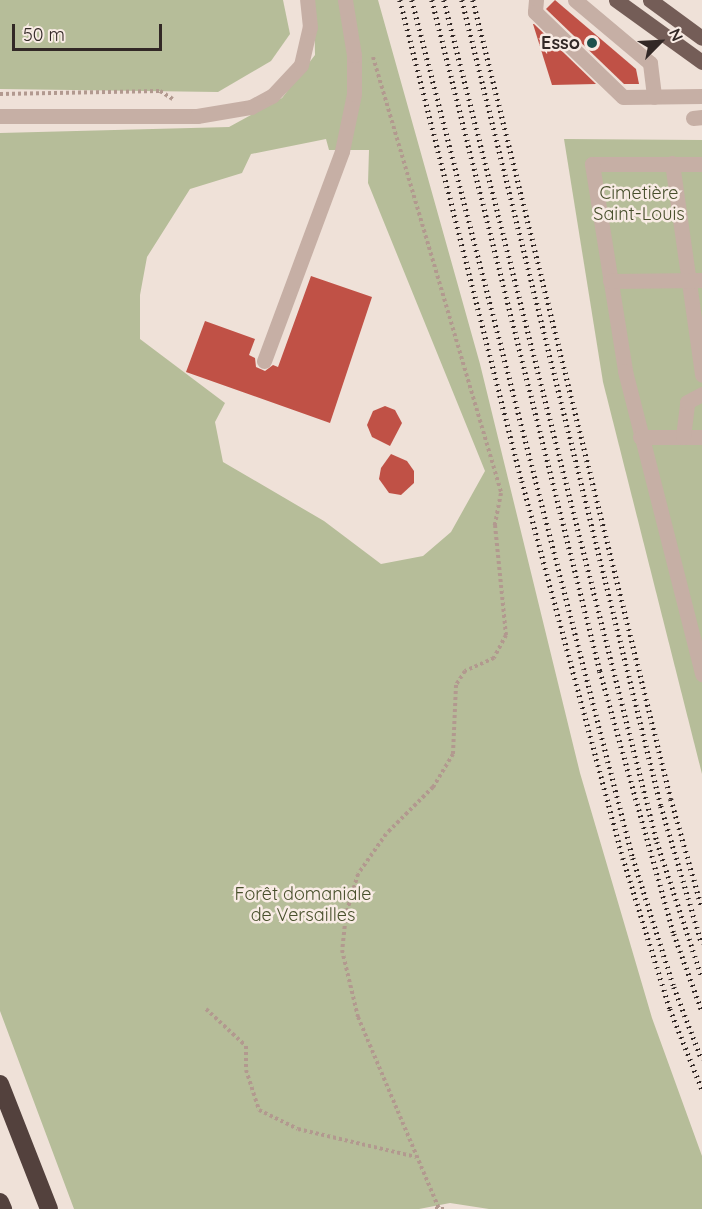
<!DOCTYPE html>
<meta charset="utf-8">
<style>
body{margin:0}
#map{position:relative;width:702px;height:1209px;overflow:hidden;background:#efe1d8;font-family:Quicksand,sans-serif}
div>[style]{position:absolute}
.green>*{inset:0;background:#b6bd99}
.building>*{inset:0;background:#c05146}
.path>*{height:4px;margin-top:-2px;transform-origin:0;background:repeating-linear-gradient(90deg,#b2998f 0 3px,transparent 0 6px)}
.minor>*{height:15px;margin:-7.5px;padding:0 7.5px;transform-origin:7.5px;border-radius:7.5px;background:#c6afa5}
.major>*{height:15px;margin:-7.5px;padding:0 7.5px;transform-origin:7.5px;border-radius:7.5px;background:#745d57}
.highway>*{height:18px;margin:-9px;padding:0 9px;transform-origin:9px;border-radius:9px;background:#53413d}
.rail>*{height:4.5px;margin-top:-2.25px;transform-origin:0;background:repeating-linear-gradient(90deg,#322826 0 1.5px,transparent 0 6px)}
.dots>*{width:16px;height:16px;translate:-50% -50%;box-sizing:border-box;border:3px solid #f8ebe4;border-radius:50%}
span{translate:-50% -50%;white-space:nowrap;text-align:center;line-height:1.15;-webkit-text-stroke:5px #f8ebe4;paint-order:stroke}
.poi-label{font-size:18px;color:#322826;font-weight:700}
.right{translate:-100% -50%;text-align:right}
.park-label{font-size:18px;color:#474f2b}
.north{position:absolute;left:630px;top:12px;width:60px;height:60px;-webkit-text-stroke:4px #f8ebe4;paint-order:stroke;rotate:66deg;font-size:16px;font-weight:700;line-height:24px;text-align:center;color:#322826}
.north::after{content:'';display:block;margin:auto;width:21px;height:27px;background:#322826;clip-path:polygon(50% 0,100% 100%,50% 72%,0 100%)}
.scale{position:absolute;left:12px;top:24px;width:150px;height:27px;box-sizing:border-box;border:3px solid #322826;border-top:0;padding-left:8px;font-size:18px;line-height:21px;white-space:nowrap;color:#322826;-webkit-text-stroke:4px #f8ebe4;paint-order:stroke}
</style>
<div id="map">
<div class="green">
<i style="clip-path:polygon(0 0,283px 0,290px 34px,271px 61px,218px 92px,0 89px)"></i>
<i style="clip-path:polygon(evenodd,314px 0,378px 0,480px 364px,580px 773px,652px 1018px,702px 1156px,702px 1209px,489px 1209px,450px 1203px,419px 1209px,74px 1209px,0 1011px,0 133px,229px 127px,282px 98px,315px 55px,314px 0,326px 139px,329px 150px,369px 150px,368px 183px,485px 471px,451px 532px,423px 556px,381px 564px,324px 521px,223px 462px,215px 422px,225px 403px,140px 339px,140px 295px,147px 257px,190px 189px,242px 173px,251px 154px,326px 139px)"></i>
<i style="clip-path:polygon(564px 139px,702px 140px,702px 774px,603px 382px)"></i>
</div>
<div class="building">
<i style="clip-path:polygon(555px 0,636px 69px,639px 84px,624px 84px,546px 9px)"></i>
<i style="clip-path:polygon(533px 24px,534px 24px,596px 84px,552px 85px)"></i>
<i style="clip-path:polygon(311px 276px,372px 297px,330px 423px,186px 372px,205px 321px,255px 339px,249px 355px,255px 358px,256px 367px,265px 371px,273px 365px,278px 367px)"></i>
<i style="clip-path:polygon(385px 406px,395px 410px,402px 423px,390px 446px,372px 437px,367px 425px,373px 411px)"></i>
<i style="clip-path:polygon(391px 454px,407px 461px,414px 471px,414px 483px,401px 495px,389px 493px,379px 479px,381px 468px)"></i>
</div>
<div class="path">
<i style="left:373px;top:57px;width:454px;rotate:73.6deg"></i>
<i style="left:501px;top:493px;width:33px;rotate:101deg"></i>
<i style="left:495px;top:525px;width:111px;rotate:84.3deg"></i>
<i style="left:506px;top:635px;width:26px;rotate:118deg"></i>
<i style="left:494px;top:658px;width:32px;rotate:156deg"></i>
<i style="left:465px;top:671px;width:17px;rotate:123deg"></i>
<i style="left:456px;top:685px;width:69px;rotate:92.5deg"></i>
<i style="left:453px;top:754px;width:39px;rotate:121deg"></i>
<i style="left:433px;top:787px;width:66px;rotate:135deg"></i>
<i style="left:386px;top:834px;width:49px;rotate:125deg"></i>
<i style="left:358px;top:874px;width:42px;rotate:106.7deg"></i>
<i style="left:346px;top:914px;width:36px;rotate:96deg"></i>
<i style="left:342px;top:950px;width:69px;rotate:76.6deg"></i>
<i style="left:358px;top:1017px;width:208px;rotate:67.1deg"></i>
<i style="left:0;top:94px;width:160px;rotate:-1.1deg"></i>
<i style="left:160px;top:91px;width:15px;rotate:32deg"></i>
<i style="left:206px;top:1009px;width:54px;rotate:42.8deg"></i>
<i style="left:246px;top:1046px;width:24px;rotate:90deg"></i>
<i style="left:246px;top:1070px;width:42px;rotate:72deg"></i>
<i style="left:259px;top:1110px;width:43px;rotate:26deg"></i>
<i style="left:298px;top:1129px;width:121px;rotate:13.3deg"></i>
<i style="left:435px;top:1209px;width:12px"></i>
</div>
<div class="minor">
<i style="left:536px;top:0;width:12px;rotate:95deg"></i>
<i style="left:535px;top:12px;width:122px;rotate:44deg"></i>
<i style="left:623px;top:97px;width:79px;rotate:-0.7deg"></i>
<i style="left:575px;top:0;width:98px;rotate:40deg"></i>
<i style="left:650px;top:63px;width:34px;rotate:83deg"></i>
<i style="left:0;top:116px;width:197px"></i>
<i style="left:197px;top:116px;width:55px;rotate:-9.5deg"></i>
<i style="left:251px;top:107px;width:24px;rotate:-28deg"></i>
<i style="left:272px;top:96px;width:42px;rotate:-46.9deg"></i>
<i style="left:301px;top:65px;width:39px;rotate:-77deg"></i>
<i style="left:310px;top:27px;width:27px;rotate:-96deg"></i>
<i style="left:693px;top:118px;width:9px;rotate:-6deg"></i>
<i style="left:672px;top:163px;width:214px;rotate:81.9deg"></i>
<i style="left:702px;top:164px;width:110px;rotate:180deg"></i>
<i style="left:592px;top:164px;width:210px;rotate:80.9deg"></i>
<i style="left:625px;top:371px;width:313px;rotate:75.7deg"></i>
<i style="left:610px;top:281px;width:92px;rotate:-0.6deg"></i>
<i style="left:264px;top:361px;width:224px;rotate:-69.6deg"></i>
<i style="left:342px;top:151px;width:58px;rotate:-78.1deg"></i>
<i style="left:354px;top:94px;width:39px;rotate:-90deg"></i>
<i style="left:354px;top:55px;width:56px;rotate:-99.3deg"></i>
<i style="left:640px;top:437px;width:62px"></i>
<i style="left:683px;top:437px;width:35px;rotate:-83deg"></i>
<i style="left:687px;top:402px;width:17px;rotate:-28deg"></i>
</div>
<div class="major">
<i style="left:616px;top:0;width:106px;rotate:35.8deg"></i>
<i style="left:650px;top:0;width:64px;rotate:36.2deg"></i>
</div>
<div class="highway">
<i style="left:0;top:1084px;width:134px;rotate:68.6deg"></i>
<i style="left:0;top:1202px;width:8px;rotate:67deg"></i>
</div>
<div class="rail">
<i style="left:400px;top:0;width:496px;rotate:75.8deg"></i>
<i style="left:522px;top:481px;width:390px;rotate:75deg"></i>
<i style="left:623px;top:858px;width:158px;rotate:72.7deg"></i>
<i style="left:670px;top:1009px;width:86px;rotate:68.2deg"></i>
<i style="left:412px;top:0;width:886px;rotate:75.56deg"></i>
<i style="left:633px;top:858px;width:135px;rotate:72.4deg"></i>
<i style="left:674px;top:987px;width:78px;rotate:69deg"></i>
<i style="left:432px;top:0;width:692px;rotate:75.94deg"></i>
<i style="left:600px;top:671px;width:273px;rotate:74.3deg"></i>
<i style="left:674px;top:934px;width:82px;rotate:70deg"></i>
<i style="left:444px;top:0;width:869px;rotate:75.8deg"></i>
<i style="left:657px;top:842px;width:142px;rotate:71.6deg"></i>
<i style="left:462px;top:0;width:830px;rotate:76.13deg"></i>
<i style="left:661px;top:806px;width:144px;rotate:73.5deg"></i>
<i style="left:473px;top:0;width:823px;rotate:76.08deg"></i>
<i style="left:671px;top:799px;width:113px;rotate:74.1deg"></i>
</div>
<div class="dots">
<i style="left:592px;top:43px;background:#1e514d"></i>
</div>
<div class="poi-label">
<span class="right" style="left:580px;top:43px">Esso</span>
</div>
<div class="park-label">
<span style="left:639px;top:204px">Cimetière<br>Saint-Louis</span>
<span style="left:303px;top:905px">Forêt domaniale<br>de Versailles</span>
</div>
<div class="north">N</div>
<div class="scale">50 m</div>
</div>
